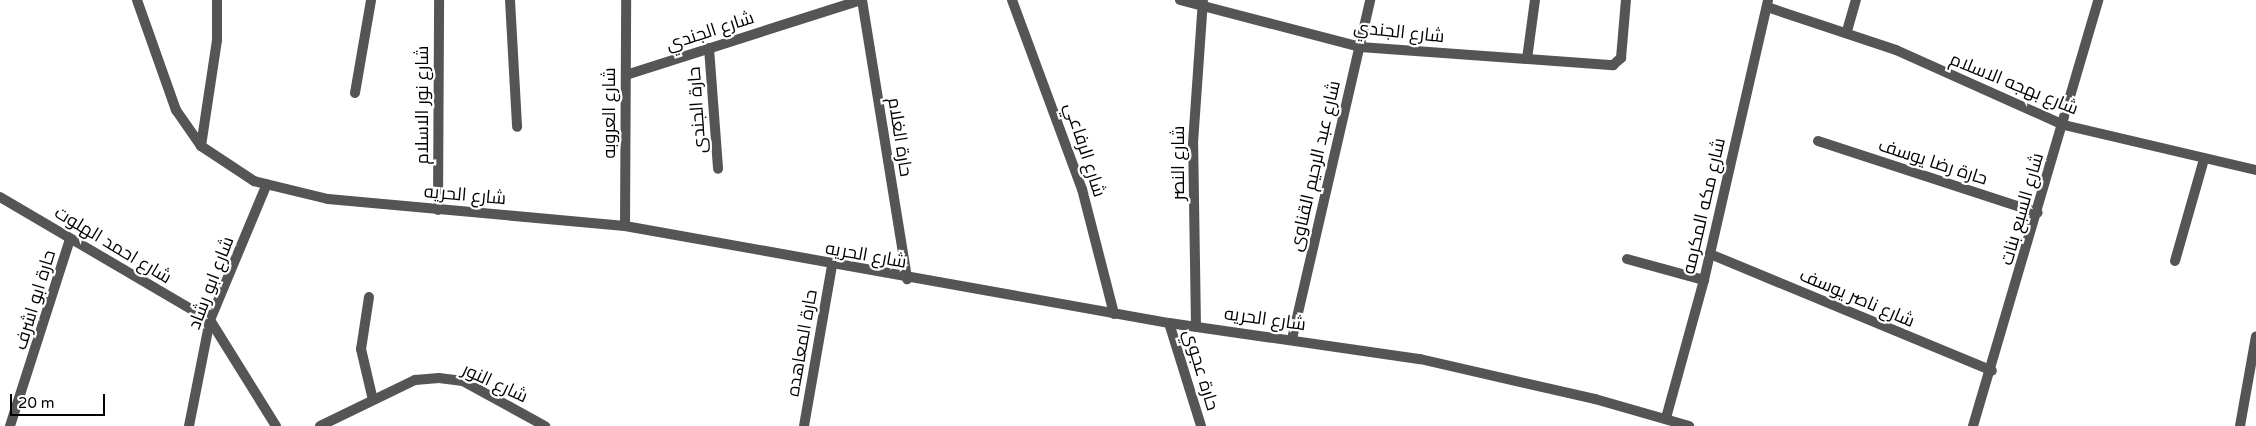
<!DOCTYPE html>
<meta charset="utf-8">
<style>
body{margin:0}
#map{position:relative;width:2256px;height:426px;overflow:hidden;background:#fff;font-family:"Varela Round",Cairo,sans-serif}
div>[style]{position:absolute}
.street>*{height:10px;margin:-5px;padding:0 5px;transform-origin:5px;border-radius:5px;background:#555}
span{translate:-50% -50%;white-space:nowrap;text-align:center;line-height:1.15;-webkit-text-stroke:4.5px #fff;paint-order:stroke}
.street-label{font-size:18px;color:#000}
.scale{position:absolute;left:10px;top:394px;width:95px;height:22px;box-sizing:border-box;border:2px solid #000;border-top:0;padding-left:6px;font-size:15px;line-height:18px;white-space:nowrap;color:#000;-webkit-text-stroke:4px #fff;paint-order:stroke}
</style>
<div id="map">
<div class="street">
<i style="left:137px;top:0;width:117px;rotate:70.5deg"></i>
<i style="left:176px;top:110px;width:44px;rotate:55.2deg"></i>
<i style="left:201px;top:146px;width:64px;rotate:33.4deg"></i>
<i style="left:254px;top:181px;width:76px;rotate:13.7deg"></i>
<i style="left:328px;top:199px;width:298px;rotate:5.2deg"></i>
<i style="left:625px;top:226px;width:553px;rotate:10.11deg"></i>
<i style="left:1169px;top:323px;width:254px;rotate:8.2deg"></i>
<i style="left:1420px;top:359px;width:180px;rotate:12.9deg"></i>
<i style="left:1595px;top:399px;width:98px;rotate:16deg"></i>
<i style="left:510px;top:0;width:127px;rotate:86.8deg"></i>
<i style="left:862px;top:0;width:283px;rotate:80.8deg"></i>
<i style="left:1012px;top:0;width:202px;rotate:69.7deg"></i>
<i style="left:1082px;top:189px;width:129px;rotate:75.6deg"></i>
<i style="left:1180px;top:0;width:186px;rotate:14.6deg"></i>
<i style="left:1360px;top:47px;width:254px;rotate:4.1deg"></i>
<i style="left:1613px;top:65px;width:11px;rotate:-41deg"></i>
<i style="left:1621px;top:58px;width:58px;rotate:-85.1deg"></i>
<i style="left:1767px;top:7px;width:136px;rotate:18.4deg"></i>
<i style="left:1896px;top:50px;width:184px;rotate:24.1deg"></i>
<i style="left:2064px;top:125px;width:197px;rotate:13.2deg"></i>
<i style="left:1847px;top:31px;width:32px;rotate:-74deg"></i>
<i style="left:709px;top:48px;width:121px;rotate:85.7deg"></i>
<i style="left:1527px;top:59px;width:60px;rotate:-82.3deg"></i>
<i style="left:626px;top:75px;width:247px;rotate:-17.7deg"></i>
<i style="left:355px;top:93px;width:94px;rotate:-80.2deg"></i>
<i style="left:1818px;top:141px;width:231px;rotate:18.1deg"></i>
<i style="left:201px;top:146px;width:107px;rotate:-81.4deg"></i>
<i style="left:217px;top:40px;width:40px;rotate:-90deg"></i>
<i style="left:0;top:197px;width:243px;rotate:30.4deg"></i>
<i style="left:210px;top:320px;width:125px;rotate:58.1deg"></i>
<i style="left:438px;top:210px;width:210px;rotate:-89.7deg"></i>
<i style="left:625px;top:226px;width:226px;rotate:-89.7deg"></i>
<i style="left:1710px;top:254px;width:305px;rotate:22.5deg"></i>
<i style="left:1627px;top:259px;width:80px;rotate:15.3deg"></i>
<i style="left:2175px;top:261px;width:106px;rotate:-74.1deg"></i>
<i style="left:369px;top:297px;width:53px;rotate:98.7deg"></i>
<i style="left:361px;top:349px;width:52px;rotate:76.8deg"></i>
<i style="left:1169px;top:323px;width:108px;rotate:72.7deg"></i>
<i style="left:1196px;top:327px;width:184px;rotate:-90.9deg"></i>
<i style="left:1193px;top:143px;width:142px;rotate:-86deg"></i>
<i style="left:1292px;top:339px;width:348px;rotate:-77deg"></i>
<i style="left:1666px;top:418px;width:143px;rotate:-74.6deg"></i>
<i style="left:1704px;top:280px;width:286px;rotate:-77.1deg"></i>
<i style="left:10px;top:426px;width:196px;rotate:-72.2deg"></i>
<i style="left:189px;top:426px;width:108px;rotate:-78.8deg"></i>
<i style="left:210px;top:320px;width:147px;rotate:-67.3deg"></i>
<i style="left:320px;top:426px;width:106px;rotate:-25.8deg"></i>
<i style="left:415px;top:380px;width:24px;rotate:-5deg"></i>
<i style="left:439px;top:378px;width:24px;rotate:7deg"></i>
<i style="left:463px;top:381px;width:94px;rotate:28.8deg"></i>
<i style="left:804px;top:426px;width:163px;rotate:-80.1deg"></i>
<i style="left:1973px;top:426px;width:444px;rotate:-73.6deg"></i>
<i style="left:2240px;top:426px;width:91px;rotate:-79.9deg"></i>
</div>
<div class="street-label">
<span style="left:710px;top:31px;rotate:-18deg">شارع الجندي</span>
<span style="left:1399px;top:32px;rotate:6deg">شارع الجندي</span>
<span style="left:2014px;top:84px;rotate:22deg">شارع بهجه الاسلام</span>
<span style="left:422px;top:105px;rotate:-90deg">شارع نور الاسلام</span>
<span style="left:697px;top:110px;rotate:-94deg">حارة الجندى</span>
<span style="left:609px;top:113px;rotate:-90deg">شارع العروبه</span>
<span style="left:900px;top:137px;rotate:81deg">حارة الغلام</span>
<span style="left:1085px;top:150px;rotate:72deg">شارع الرفاعي</span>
<span style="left:1933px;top:162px;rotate:18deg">حارة رضا يوسف</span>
<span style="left:1178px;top:163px;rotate:-90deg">شارع النصر</span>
<span style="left:1315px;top:166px;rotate:-77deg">شارع عبد الرحيم القناوى</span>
<span style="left:465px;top:195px;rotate:5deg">شارع الحريه</span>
<span style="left:1704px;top:206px;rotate:-77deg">شارع مكه المكرمه</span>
<span style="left:2022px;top:209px;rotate:-74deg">شارع السبع بنات</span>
<span style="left:113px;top:245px;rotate:31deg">شارع احمد الهلوت</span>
<span style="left:866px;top:255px;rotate:10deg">شارع الحريه</span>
<span style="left:211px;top:283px;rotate:-69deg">شارع ابو رشاد</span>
<span style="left:1857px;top:298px;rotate:23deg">شارع ناصر يوسف</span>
<span style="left:35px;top:300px;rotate:-73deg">حارة ابو اشرف</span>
<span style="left:1265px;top:319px;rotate:8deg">شارع الحريه</span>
<span style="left:802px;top:343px;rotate:-80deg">حارة المعاهده</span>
<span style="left:1201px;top:370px;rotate:73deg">حارة عجوي</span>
<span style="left:495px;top:383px;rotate:25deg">شارع النور</span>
</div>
<div class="scale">20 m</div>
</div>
